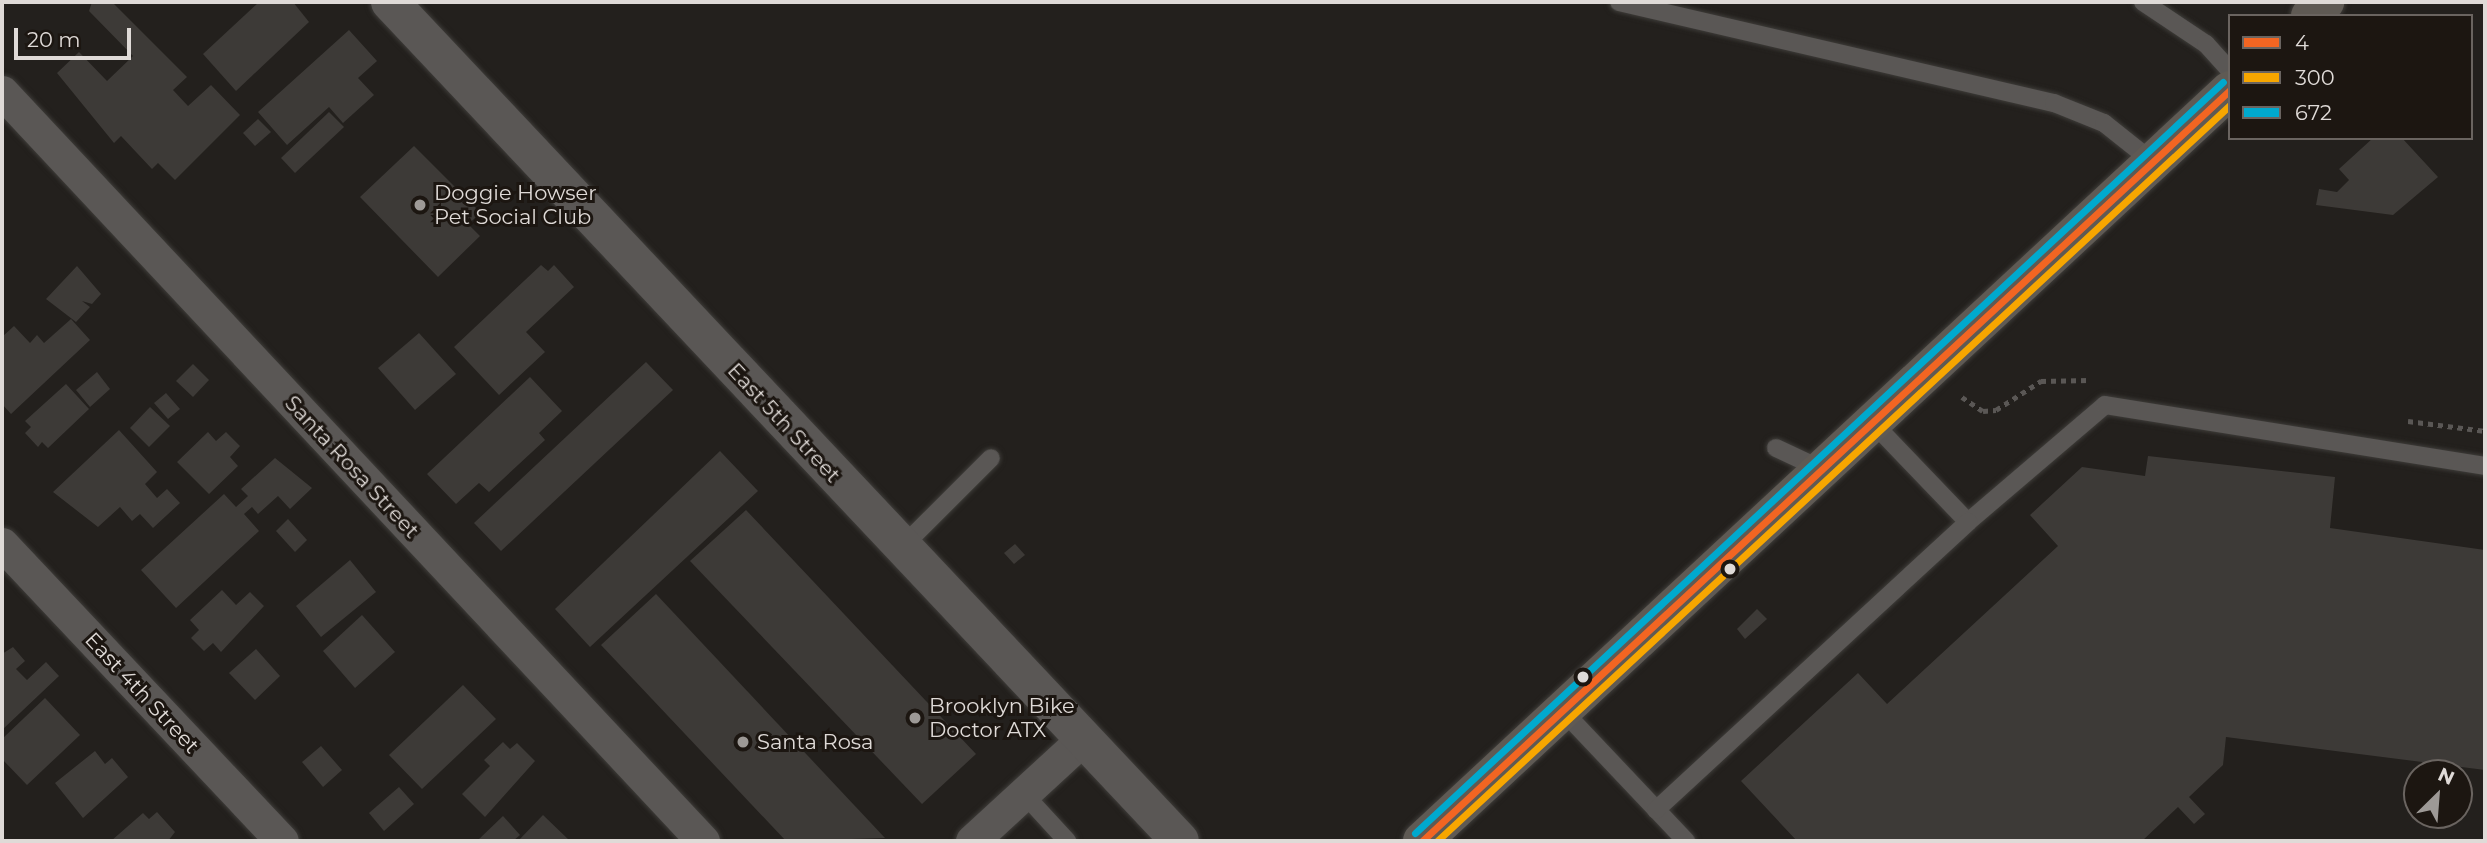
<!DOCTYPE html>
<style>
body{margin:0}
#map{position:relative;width:2487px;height:843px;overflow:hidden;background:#23201d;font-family:Montserrat,sans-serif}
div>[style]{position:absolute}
.building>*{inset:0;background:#3d3a37}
.path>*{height:4.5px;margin-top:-2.25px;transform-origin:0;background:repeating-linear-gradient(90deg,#5a5755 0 5px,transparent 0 10px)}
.roads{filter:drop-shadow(0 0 2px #3e3c39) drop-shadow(0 0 2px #3e3c39)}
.service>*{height:18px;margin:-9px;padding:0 9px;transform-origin:9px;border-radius:9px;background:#5a5755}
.minor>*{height:33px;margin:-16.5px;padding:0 16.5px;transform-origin:16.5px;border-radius:16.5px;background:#5a5755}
.tertiary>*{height:38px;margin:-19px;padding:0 19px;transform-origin:19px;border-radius:19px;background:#5a5755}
.secondary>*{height:38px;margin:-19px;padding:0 19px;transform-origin:19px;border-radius:19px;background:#5f5a54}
.bus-1>*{height:7px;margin:-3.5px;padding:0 3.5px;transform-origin:3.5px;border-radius:3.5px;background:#f26522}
.bus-2>*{height:7px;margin:-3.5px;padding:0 3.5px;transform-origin:3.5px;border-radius:3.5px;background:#f7a600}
.bus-3>*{height:7px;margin:-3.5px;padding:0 3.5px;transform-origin:3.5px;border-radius:3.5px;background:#00a9ce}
.dots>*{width:19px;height:19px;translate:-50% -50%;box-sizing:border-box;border:4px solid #1c1611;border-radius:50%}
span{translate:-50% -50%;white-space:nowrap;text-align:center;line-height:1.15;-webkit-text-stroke:6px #1c1611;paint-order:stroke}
.poi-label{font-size:21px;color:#dfdad7}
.left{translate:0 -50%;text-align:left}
.street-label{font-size:21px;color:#dfdad7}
.frame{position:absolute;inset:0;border:4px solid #dfdad7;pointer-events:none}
.legend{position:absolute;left:2228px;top:14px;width:245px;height:126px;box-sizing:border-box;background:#1c1611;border:2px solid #6a6460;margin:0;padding:9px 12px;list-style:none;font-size:21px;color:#dfdad7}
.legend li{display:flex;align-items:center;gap:14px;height:35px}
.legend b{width:35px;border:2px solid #6a6460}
.north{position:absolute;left:2403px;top:759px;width:70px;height:70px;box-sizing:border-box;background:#1c1611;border:2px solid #6a6460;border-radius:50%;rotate:25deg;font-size:19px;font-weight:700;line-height:28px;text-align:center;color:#dfdad7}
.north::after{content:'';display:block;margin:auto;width:24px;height:32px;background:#9d9996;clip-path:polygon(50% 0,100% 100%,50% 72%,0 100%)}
.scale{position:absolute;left:14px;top:28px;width:117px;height:32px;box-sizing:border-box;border:4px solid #dfdad7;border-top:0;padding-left:9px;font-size:21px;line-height:24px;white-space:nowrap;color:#dfdad7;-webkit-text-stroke:5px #1c1611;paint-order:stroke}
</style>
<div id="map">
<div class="building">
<i style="clip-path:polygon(92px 2px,112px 2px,187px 77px,173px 90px,188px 106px,211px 85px,240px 115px,175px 180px,158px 163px,152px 169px,121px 136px,114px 143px,57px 73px,79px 52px,107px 81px,133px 56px,89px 11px)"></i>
<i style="clip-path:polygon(259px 2px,293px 2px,309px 22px,236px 91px,203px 54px)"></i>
<i style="clip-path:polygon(349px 30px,377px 61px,358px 78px,374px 95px,343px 123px,329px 107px,287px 145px,258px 112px)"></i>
<i style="clip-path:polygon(329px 112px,344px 127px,295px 173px,281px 158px)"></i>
<i style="clip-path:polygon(258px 119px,271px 132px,255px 146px,243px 133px)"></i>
<i style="clip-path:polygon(2373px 138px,2402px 138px,2438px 177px,2393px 215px,2316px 205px,2319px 189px,2337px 192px,2349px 180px,2339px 169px)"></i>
<i style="clip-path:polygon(414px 146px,481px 213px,468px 224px,480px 236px,438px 277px,360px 197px)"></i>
<i style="clip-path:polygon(541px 265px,548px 271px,554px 265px,574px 287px,526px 332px,545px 352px,499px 395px,454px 347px)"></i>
<i style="clip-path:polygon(77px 266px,101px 294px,92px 304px,82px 301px,90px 307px,76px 322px,46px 299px)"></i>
<i style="clip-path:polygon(71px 319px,90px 340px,11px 414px,2px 404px,2px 337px,14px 326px,30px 343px,37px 335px,44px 343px)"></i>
<i style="clip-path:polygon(419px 333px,456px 374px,415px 410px,378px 368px)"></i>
<i style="clip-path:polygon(646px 362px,673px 390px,501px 551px,474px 523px)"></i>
<i style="clip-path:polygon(193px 364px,209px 380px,193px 397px,176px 381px)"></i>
<i style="clip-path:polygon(97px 372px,110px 389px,90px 407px,76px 390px)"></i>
<i style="clip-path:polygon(530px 377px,562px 411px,539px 433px,545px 440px,489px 492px,479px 483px,456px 504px,427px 474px)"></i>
<i style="clip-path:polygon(66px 384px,89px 409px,48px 448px,42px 442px,38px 447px,25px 433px,31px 427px,25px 421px)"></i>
<i style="clip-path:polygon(166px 393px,180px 409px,168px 419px,154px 403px)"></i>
<i style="clip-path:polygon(150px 407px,170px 426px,149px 447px,130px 428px)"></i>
<i style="clip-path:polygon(119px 430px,157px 472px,145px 484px,157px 498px,167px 489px,180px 503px,153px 528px,140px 514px,132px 521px,120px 507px,98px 527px,53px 492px)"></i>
<i style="clip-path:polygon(208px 432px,216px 441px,226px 432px,240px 446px,230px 457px,238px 466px,209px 494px,177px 462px)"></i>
<i style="clip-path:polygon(720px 451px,758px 491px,590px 647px,555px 609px)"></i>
<i style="clip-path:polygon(2148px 456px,2335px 477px,2330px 528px,2485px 550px,2485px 770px,2226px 737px,2223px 765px,2189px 797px,2205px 814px,2194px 824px,2178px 807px,2142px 841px,1797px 841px,1741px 781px,1858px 673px,1887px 704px,2058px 546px,2030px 515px,2082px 467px,2145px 476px)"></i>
<i style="clip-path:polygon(275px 458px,312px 488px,290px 509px,278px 496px,258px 514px,252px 507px,244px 514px,259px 531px,176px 608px,141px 570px,224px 494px,236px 507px,248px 496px,241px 489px)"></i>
<i style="clip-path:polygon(746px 510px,976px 754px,922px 804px,690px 561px)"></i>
<i style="clip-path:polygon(288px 519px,307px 540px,295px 552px,276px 531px)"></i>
<i style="clip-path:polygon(1015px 544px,1025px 555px,1014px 564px,1004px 553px)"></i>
<i style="clip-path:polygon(350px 560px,376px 592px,321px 637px,296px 606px)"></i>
<i style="clip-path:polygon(222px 590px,236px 605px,250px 592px,264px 606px,221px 652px,213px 643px,204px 651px,191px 638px,199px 630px,190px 620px)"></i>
<i style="clip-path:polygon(656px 594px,885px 838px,786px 841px,601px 645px)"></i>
<i style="clip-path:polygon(1757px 609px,1767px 619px,1745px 639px,1737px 629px)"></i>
<i style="clip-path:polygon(362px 615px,395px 652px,355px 688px,323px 651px)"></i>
<i style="clip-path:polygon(13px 647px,25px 661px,16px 669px,27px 680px,46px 662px,59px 676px,2px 730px,2px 654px)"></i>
<i style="clip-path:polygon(256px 649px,280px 676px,255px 700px,229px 673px)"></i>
<i style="clip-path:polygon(463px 685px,496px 719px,422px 789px,389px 755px)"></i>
<i style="clip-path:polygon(45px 698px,80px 735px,27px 785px,2px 759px,2px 739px)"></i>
<i style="clip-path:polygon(503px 742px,510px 749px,517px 743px,535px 761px,485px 817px,462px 794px,490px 766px,484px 760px)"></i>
<i style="clip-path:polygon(321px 746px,342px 770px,323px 787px,302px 762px)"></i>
<i style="clip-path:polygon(95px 751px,105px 764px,112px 758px,128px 777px,83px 818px,55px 783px)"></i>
<i style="clip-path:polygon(399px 787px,414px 804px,384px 831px,369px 813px)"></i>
<i style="clip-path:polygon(157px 812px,175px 832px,168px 841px,111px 841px,143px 813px,149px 819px)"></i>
<i style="clip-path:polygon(543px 815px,570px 841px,518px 841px)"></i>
<i style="clip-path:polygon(503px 816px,520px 835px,513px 841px,477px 841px)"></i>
</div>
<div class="path">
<i style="left:1962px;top:397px;width:25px;rotate:34deg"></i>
<i style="left:1983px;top:411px;width:13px;rotate:-4deg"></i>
<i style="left:1996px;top:410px;width:54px;rotate:-32.8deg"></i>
<i style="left:2041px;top:381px;width:49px;rotate:-1.2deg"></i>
<i style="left:2408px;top:421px;width:78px;rotate:7.4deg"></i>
</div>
<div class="roads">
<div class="service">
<i style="left:1619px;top:2px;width:447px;rotate:13.1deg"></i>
<i style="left:2054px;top:103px;width:54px;rotate:21.8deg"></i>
<i style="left:2104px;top:123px;width:63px;rotate:38.5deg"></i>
<i style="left:2143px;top:2px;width:76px;rotate:33.7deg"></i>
<i style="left:2206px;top:44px;width:36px;rotate:48deg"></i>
<i style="left:1873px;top:423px;width:137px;rotate:46.2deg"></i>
<i style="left:1968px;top:522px;width:180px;rotate:-40.5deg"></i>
<i style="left:2105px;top:405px;width:385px;rotate:9.1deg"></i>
<i style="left:1776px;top:448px;width:52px;rotate:25.1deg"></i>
<i style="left:901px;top:548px;width:127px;rotate:-45deg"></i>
<i style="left:1564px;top:712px;width:178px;rotate:46.6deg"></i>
<i style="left:1024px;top:794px;width:64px;rotate:47.5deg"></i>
<i style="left:1656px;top:810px;width:425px;rotate:-42.7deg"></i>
</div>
<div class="minor">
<i style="left:2px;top:92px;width:1026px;rotate:46.9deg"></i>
<i style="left:2px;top:544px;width:408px;rotate:46.7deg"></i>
<i style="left:972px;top:841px;width:149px;rotate:-42.6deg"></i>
</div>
<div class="tertiary">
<i style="left:390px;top:2px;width:1152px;rotate:46.72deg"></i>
</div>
<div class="secondary">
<i style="left:2310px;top:16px;width:21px;rotate:-43deg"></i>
<i style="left:1422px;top:841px;width:1103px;rotate:-42.91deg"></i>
</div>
</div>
<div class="bus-1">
<i style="left:1422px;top:841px;width:1103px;rotate:-42.91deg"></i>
</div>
<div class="bus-2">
<i style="left:1437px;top:841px;width:1082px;rotate:-42.87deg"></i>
</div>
<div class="bus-3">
<i style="left:1415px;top:833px;width:1103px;rotate:-42.91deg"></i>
</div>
<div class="dots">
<i style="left:420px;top:205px;background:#9d9996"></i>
<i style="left:1730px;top:569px;background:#dfdad7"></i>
<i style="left:1583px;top:677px;background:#dfdad7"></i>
<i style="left:915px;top:718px;background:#9d9996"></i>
<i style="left:743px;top:742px;background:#9d9996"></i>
</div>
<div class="poi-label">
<span class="left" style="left:434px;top:205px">Doggie Howser<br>Pet Social Club</span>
<span class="left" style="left:929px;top:718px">Brooklyn Bike<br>Doctor ATX</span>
<span class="left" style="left:757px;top:742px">Santa Rosa</span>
</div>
<div class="street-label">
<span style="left:784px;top:423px;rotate:47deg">East 5th Street</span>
<span style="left:352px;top:467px;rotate:47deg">Santa Rosa Street</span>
<span style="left:142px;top:693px;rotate:47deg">East 4th Street</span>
</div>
<div class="frame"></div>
<ul class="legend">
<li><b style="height:9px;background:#f26522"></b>4</li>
<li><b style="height:9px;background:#f7a600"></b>300</li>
<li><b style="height:9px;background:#00a9ce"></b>672</li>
</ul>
<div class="north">N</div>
<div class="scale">20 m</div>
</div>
